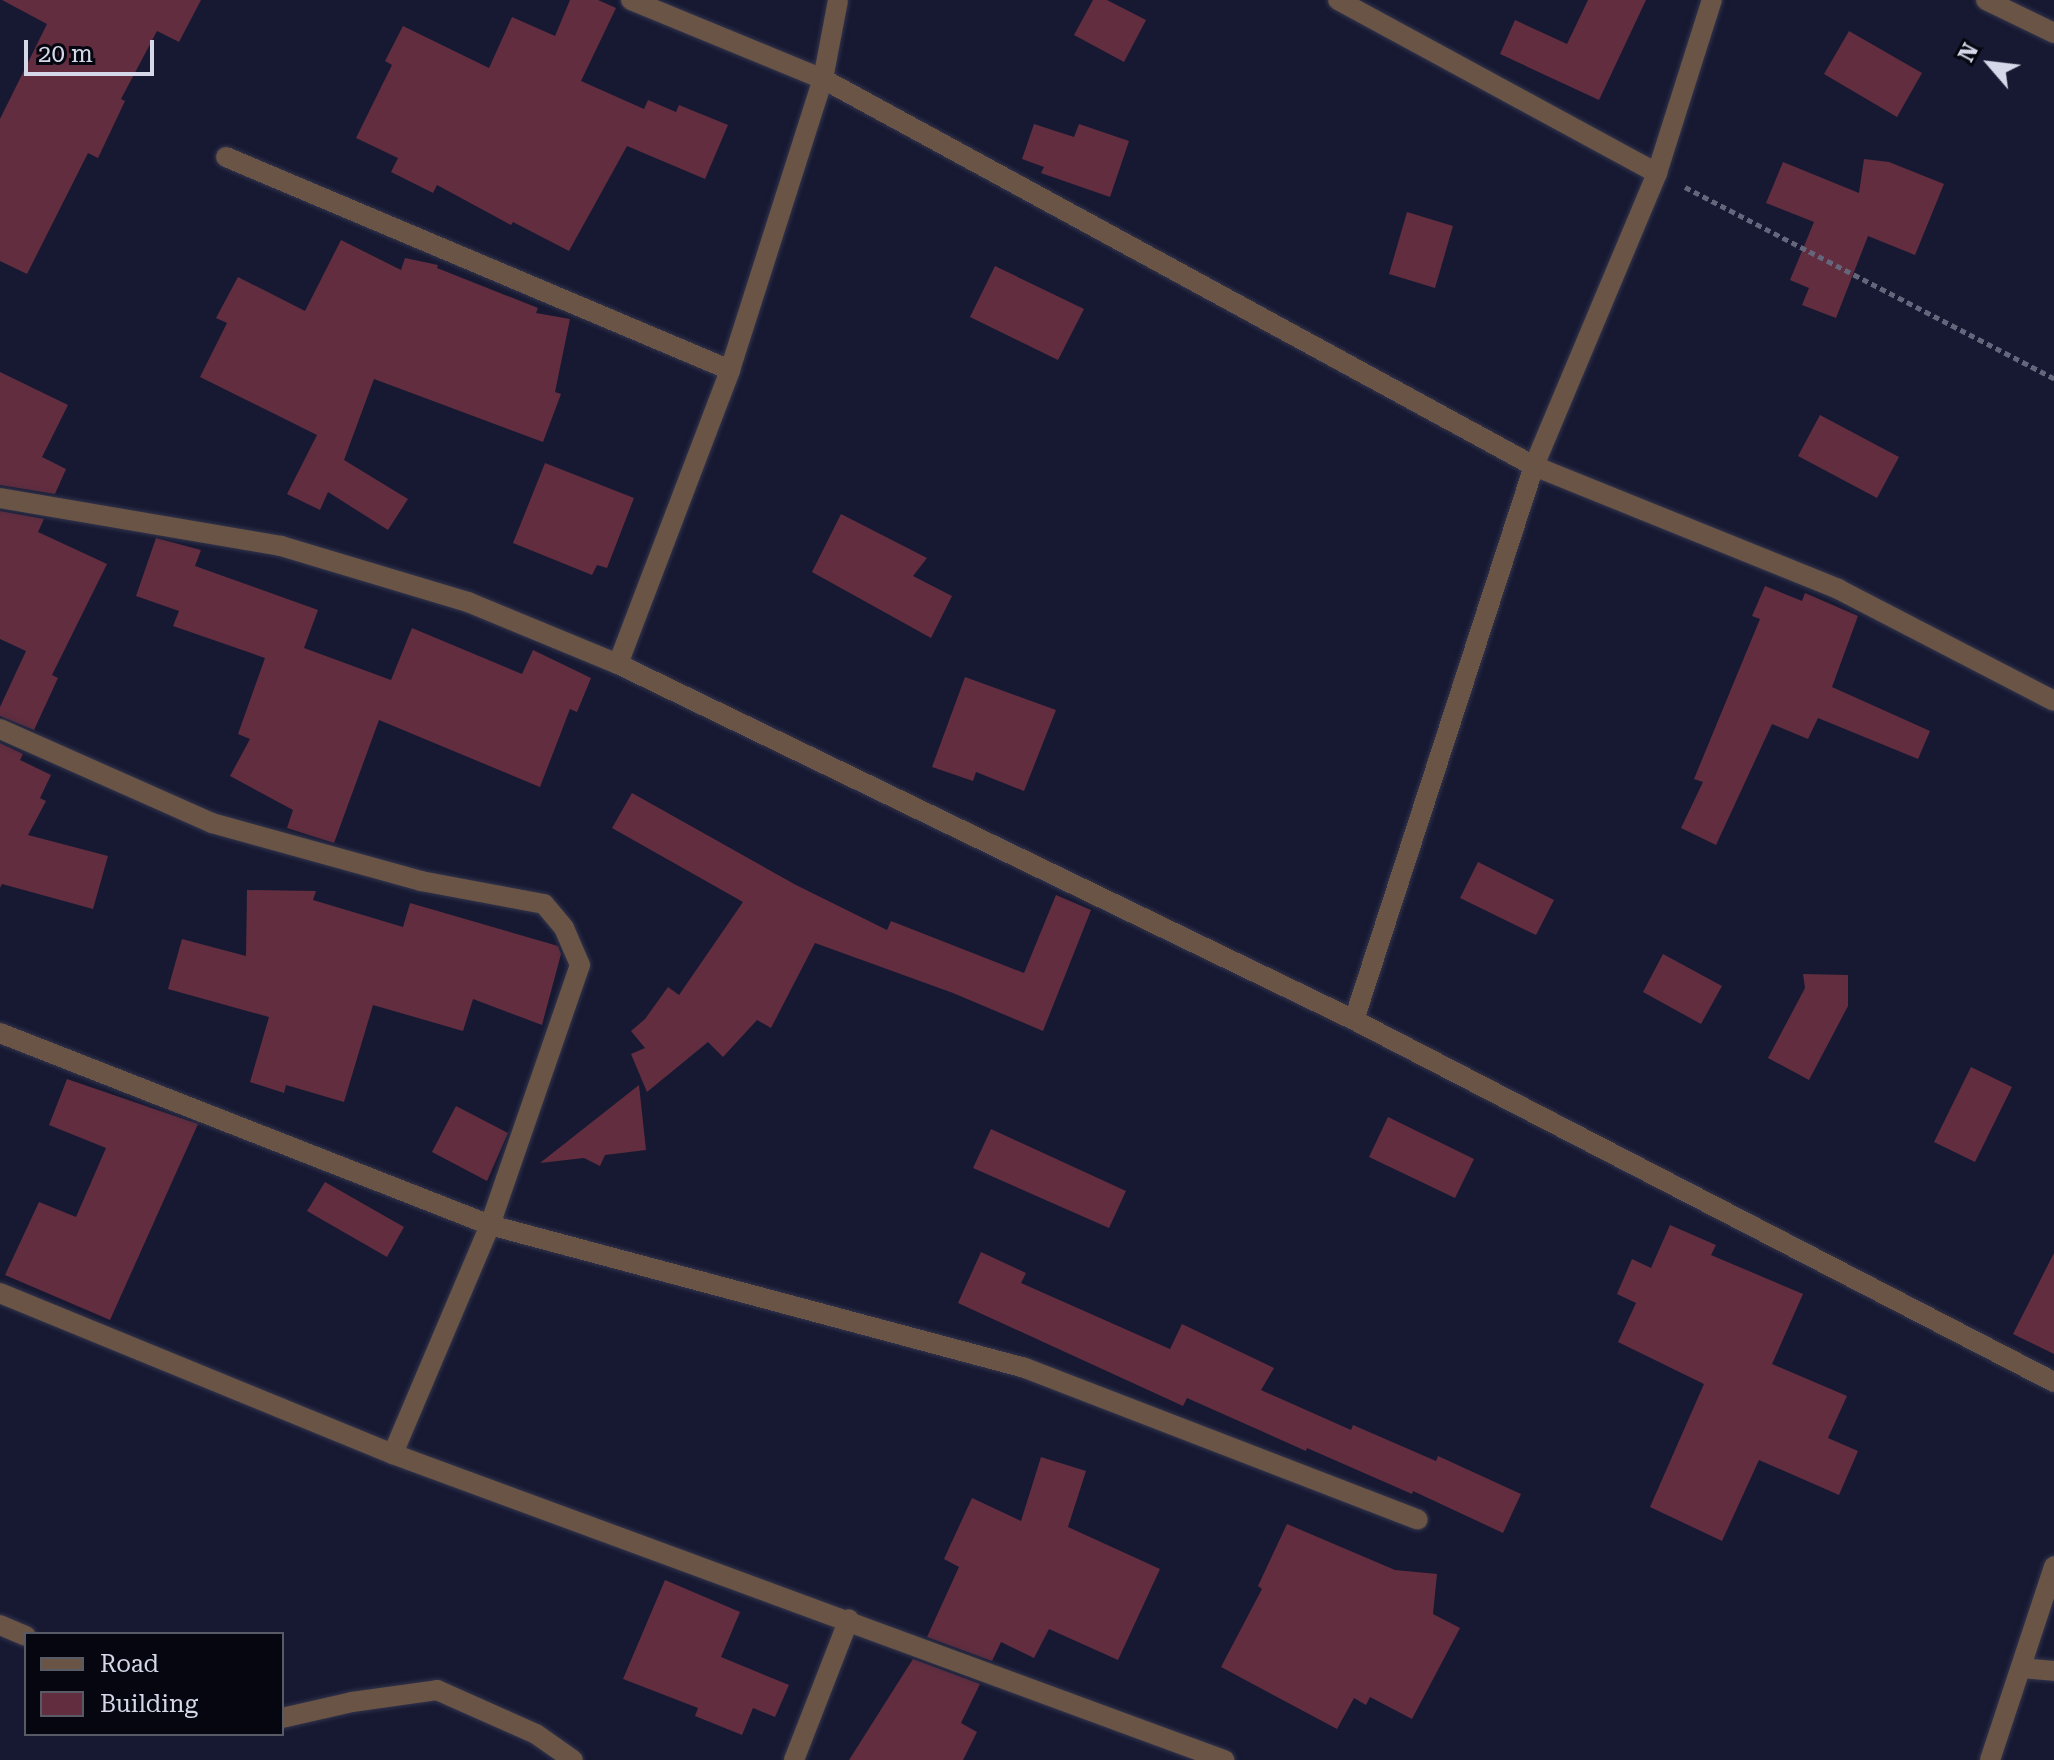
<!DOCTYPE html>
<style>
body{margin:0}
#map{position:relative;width:2054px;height:1760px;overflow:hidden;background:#171932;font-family:"Roboto Serif",serif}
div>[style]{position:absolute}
.building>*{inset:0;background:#612d3f}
.path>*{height:5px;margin-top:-2.5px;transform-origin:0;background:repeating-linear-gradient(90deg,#64677c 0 6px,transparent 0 10px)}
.roads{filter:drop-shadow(0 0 2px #32344c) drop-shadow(0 0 2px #32344c)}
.minor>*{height:20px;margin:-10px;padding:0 10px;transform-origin:10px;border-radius:10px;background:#695446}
span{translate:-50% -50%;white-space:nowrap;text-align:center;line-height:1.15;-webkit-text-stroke:8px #05060f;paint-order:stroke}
.legend{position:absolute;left:24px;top:1632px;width:260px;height:104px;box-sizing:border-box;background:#05060f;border:2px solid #585a66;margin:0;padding:10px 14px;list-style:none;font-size:24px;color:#d5d8e9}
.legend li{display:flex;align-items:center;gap:16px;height:40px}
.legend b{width:40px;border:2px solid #585a66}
.north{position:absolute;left:1950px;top:24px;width:80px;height:80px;-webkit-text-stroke:6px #05060f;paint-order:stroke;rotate:298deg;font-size:22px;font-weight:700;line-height:32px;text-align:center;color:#d5d8e9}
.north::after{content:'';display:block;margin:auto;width:28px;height:36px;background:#d5d8e9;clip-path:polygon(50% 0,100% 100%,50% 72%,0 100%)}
.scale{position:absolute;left:24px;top:40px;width:130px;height:36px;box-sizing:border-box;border:4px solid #d5d8e9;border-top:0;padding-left:10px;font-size:24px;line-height:28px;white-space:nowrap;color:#d5d8e9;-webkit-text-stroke:6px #05060f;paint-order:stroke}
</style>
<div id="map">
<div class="building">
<i style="clip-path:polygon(2px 0,201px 0,179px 42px,157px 31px,121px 99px,125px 101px,98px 158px,88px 153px,27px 274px,0 261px,0 119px,47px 24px)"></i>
<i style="clip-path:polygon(570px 0,598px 0,616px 8px,581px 81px,644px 109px,648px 100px,676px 112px,679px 105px,728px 125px,705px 179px,627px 146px,569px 251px,513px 222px,511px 225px,437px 185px,433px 193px,391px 172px,398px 158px,356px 138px,392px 65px,385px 61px,403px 26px,489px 68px,512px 17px,555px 36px)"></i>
<i style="clip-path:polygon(1093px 0,1107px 0,1146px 20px,1124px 62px,1074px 35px)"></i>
<i style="clip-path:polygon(1588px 0,1646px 0,1599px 100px,1500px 54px,1515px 20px,1567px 44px)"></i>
<i style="clip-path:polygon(1849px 31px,1922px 73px,1897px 117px,1824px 74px)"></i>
<i style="clip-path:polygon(1034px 124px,1074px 137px,1079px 124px,1129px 141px,1110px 197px,1041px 173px,1044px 167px,1022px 159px)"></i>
<i style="clip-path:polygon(1864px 159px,1889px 162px,1944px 184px,1915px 255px,1868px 236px,1836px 318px,1802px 305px,1809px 288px,1790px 280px,1814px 222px,1766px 203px,1783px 162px,1859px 193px)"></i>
<i style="clip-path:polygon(1407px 212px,1453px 226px,1435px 288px,1389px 274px)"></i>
<i style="clip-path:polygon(341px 240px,401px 270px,405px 258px,438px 265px,437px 268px,538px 308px,536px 313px,570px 319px,555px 392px,561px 394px,543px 442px,374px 379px,344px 460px,408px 499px,388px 530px,328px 492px,320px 510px,287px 494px,317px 435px,200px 377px,227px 323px,216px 318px,238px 277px,305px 311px)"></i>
<i style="clip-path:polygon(995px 266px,1084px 309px,1058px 360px,970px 317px)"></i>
<i style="clip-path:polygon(0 372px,68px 405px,42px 457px,66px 469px,55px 494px,0 485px)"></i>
<i style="clip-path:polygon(1820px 415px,1899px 457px,1877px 498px,1798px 456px)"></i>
<i style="clip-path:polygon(545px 463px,634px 498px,607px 568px,597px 565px,592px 575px,513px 543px)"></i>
<i style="clip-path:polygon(0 511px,44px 519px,38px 532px,107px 564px,52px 675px,58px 678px,34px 730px,0 716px,0 707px,26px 651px,0 639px)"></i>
<i style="clip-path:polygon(841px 514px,927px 558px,913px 576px,952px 596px,931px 638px,812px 572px)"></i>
<i style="clip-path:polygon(156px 538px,201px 550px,195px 566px,318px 610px,304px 648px,391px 680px,412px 628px,522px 674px,533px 650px,591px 678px,577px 712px,570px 709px,540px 787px,379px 720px,334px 843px,287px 828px,293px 810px,230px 776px,250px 739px,238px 734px,265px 658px,173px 626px,179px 611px,136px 596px)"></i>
<i style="clip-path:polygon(1765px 586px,1802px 601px,1805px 593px,1858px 616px,1832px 687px,1930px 731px,1918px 759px,1818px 718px,1808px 739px,1772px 724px,1716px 845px,1681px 828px,1703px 782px,1694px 779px,1760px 619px,1752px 616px)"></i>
<i style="clip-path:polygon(965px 677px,1056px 710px,1024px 791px,976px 772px,973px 781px,932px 767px)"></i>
<i style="clip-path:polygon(0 743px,23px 754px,20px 760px,51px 775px,40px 798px,46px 801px,28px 835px,108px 856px,93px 909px,2px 884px,0 888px)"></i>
<i style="clip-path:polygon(632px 793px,796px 885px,887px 930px,891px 921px,1024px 973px,1056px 895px,1091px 910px,1043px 1031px,953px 993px,815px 943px,771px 1028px,757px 1020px,723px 1057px,708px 1042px,647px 1092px,631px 1054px,645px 1048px,631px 1031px,645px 1019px,668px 987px,679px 995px,743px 902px,612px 828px)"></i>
<i style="clip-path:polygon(1478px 862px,1554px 900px,1536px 935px,1460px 898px)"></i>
<i style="clip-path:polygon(247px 890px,316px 891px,313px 900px,403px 927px,410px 903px,558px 946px,561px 954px,542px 1025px,473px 999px,463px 1031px,373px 1005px,344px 1102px,286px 1085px,284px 1093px,250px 1082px,269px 1017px,168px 989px,182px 939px,246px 956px)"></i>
<i style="clip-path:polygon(1663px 954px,1722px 986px,1701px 1024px,1643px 992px)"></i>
<i style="clip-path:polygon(1803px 974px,1848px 975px,1848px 1006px,1809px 1080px,1768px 1058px,1805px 988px)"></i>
<i style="clip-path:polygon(1971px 1067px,2012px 1087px,1975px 1162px,1934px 1142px)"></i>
<i style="clip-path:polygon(67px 1079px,198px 1124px,110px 1320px,5px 1275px,39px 1202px,76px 1217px,106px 1148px,49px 1125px)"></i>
<i style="clip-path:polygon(639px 1085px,646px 1150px,605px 1155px,600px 1166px,584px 1158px,540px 1163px)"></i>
<i style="clip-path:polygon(456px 1106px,508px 1133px,487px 1181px,432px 1152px)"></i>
<i style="clip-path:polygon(1388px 1117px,1474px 1159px,1455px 1198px,1369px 1157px)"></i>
<i style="clip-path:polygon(991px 1129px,1126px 1191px,1109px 1228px,973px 1168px)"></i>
<i style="clip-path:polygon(325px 1182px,404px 1227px,387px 1257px,307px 1211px)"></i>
<i style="clip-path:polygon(1670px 1225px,1716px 1245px,1711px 1255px,1803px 1294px,1772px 1364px,1847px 1396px,1828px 1438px,1858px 1451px,1839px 1495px,1759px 1460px,1722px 1541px,1650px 1507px,1704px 1384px,1618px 1342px,1636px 1303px,1617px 1294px,1632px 1259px,1651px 1268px)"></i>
<i style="clip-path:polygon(981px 1252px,1026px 1273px,1021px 1283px,1170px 1349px,1182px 1324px,1274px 1368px,1261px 1390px,1351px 1430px,1353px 1425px,1436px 1461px,1438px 1456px,1521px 1494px,1503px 1533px,1413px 1491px,1412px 1494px,1307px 1448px,1306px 1451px,1187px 1398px,1183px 1406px,958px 1303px)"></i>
<i style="clip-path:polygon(2054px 1253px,2054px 1354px,2013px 1334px)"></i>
<i style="clip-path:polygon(1041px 1457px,1086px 1471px,1068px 1527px,1160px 1569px,1118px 1660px,1049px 1629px,1034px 1658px,1001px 1642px,992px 1661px,927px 1637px,959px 1567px,944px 1559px,972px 1498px,1021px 1521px)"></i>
<i style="clip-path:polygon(1287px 1524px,1395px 1570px,1437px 1574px,1433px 1614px,1460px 1628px,1412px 1719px,1370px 1697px,1366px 1705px,1354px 1698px,1337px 1729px,1221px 1667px,1262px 1589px,1258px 1586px)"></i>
<i style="clip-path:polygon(665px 1580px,740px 1612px,721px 1657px,789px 1685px,775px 1717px,753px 1708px,742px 1735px,695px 1716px,698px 1708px,623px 1679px)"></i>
<i style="clip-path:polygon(913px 1659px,980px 1684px,961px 1723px,977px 1732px,963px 1760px,849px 1760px)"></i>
</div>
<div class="path">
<i style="left:1685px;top:187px;width:416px;rotate:27.4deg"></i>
</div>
<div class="roads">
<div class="minor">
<i style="left:631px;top:0;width:208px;rotate:22.4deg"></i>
<i style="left:823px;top:79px;width:809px;rotate:28.56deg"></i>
<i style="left:1534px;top:466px;width:328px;rotate:22deg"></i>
<i style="left:1838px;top:589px;width:243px;rotate:27.4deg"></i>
<i style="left:1338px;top:0;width:363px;rotate:28.5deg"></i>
<i style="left:1986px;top:0;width:76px;rotate:25.9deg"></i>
<i style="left:226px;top:157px;width:547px;rotate:22.91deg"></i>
<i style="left:0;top:498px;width:285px;rotate:9.7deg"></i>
<i style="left:281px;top:546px;width:195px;rotate:16.7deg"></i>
<i style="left:468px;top:602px;width:162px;rotate:22.5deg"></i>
<i style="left:618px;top:664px;width:818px;rotate:25.81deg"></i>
<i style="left:1354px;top:1020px;width:788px;rotate:27.35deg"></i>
<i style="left:618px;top:664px;width:315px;rotate:-69.1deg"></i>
<i style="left:730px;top:370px;width:305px;rotate:-72.3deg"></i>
<i style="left:823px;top:79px;width:80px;rotate:-79.2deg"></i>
<i style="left:0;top:729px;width:232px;rotate:23.9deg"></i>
<i style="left:212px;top:823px;width:217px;rotate:15.5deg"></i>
<i style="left:421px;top:881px;width:125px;rotate:10.6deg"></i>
<i style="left:544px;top:904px;width:31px;rotate:50deg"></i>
<i style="left:564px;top:928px;width:40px;rotate:66.6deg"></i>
<i style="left:580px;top:965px;width:275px;rotate:109.1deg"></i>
<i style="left:490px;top:1225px;width:249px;rotate:113deg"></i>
<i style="left:1354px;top:1020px;width:583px;rotate:-72deg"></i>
<i style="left:1534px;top:466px;width:318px;rotate:-67.2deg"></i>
<i style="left:1657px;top:173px;width:182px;rotate:-72.4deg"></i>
<i style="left:0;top:1033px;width:526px;rotate:21.4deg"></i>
<i style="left:490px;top:1225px;width:554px;rotate:14.96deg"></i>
<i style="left:1025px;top:1368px;width:421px;rotate:21.1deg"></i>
<i style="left:0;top:1293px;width:425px;rotate:22.3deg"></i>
<i style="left:393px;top:1454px;width:886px;rotate:20.22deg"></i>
<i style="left:0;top:1625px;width:28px;rotate:23deg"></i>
<i style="left:2021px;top:1668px;width:33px;rotate:5deg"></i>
<i style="left:282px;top:1718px;width:72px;rotate:-12.9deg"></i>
<i style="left:352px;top:1702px;width:86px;rotate:-8deg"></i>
<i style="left:437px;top:1690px;width:108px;rotate:24deg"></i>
<i style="left:536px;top:1734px;width:45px;rotate:35.1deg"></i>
<i style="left:794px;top:1760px;width:151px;rotate:-68.7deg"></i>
<i style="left:1990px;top:1760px;width:204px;rotate:-71.7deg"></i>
</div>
</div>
<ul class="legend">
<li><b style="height:10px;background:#695446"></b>Road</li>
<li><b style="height:22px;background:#612d3f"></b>Building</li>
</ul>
<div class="north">N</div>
<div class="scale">20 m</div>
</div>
